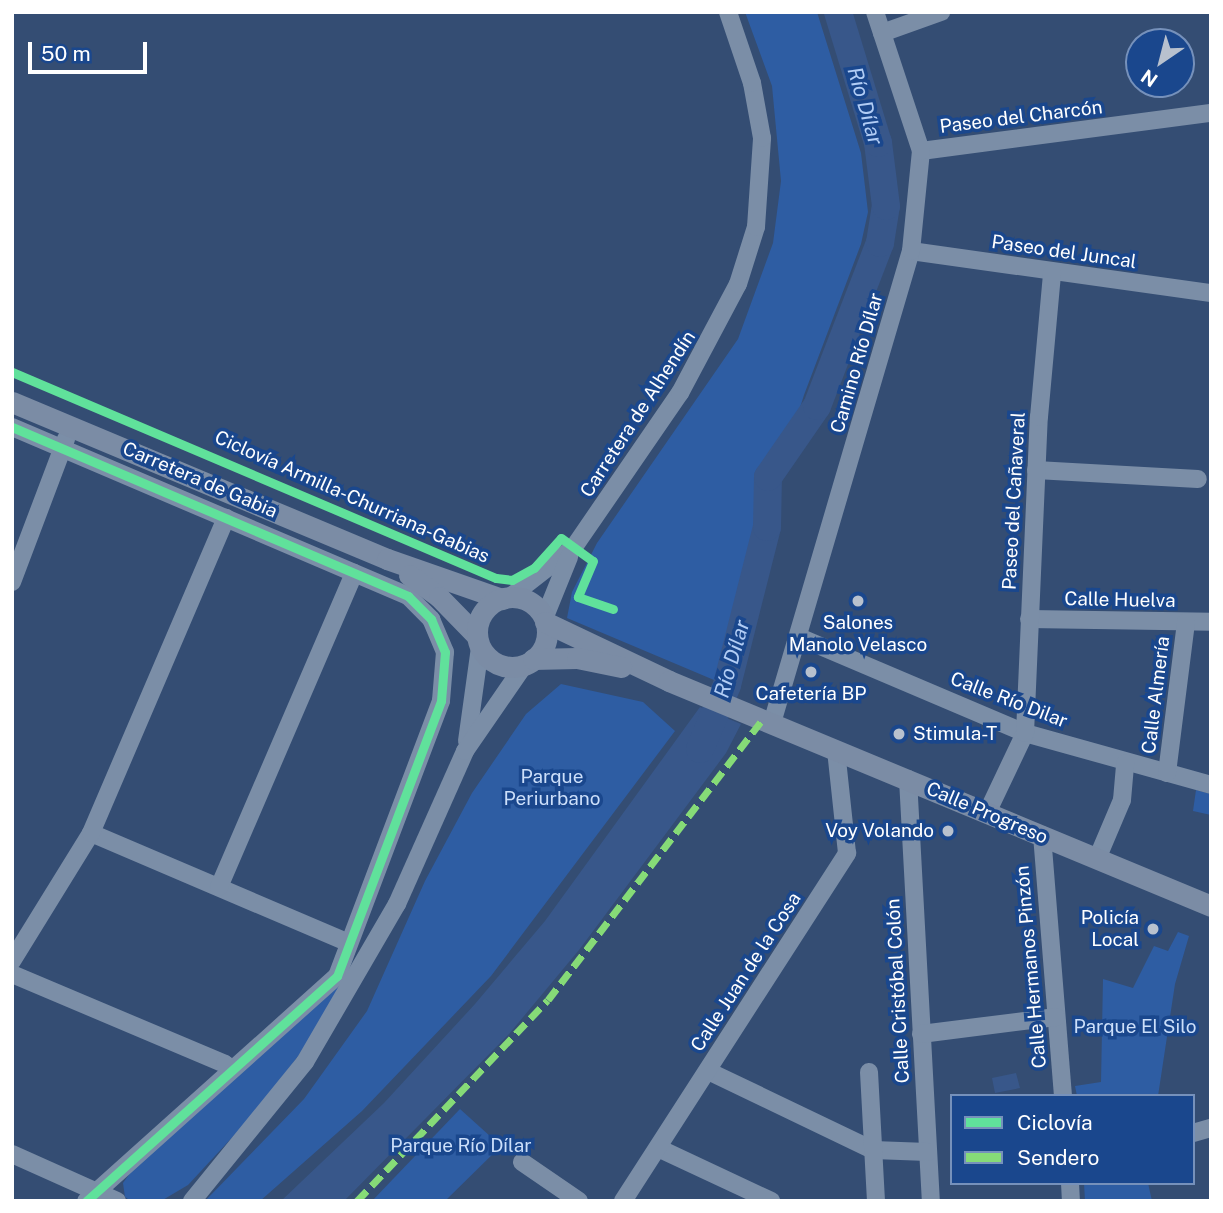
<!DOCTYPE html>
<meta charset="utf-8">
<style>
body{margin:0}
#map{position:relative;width:1223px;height:1213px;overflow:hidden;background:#344d73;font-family:"Public Sans",sans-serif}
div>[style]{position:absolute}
.green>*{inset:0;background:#2e5da3}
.water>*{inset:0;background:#38578a}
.river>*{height:28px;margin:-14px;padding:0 14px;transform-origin:14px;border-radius:14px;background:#38578a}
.minor>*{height:18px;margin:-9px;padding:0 9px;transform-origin:9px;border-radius:9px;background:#7b8ea7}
.major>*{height:21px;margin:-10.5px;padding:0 10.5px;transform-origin:10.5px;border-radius:10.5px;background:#7b8ca5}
.major>.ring{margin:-10.5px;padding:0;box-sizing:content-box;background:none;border:21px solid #7b8ca5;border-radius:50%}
.quiet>*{height:7px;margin-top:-3.5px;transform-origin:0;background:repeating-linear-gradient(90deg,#86db77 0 14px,transparent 0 21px)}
.cycleway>*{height:9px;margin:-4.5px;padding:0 4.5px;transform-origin:4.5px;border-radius:4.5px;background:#60e19b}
.dots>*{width:19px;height:19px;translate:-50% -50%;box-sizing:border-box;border:4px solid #1a478d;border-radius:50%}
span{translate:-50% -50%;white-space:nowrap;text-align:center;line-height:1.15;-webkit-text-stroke:7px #1a478d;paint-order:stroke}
.street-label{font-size:19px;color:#fff}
.poi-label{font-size:19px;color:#fff}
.left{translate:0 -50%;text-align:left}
.right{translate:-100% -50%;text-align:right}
.park-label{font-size:19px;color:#ccdffa}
.water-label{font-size:21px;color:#b2cdf5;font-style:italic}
.frame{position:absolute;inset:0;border:14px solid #fff;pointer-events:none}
.legend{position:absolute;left:950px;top:1094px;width:245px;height:91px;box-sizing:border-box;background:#1a478d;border:2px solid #7691bb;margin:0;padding:9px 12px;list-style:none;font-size:21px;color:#fff}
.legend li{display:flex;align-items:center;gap:14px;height:35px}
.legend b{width:35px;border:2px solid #7691bb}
.north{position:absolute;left:1125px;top:28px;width:70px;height:70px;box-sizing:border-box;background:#1a478d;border:2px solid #7691bb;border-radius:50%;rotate:215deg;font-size:19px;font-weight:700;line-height:28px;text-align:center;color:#fff}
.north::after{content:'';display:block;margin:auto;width:24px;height:32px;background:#b8c1ce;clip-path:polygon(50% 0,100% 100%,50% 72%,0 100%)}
.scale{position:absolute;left:28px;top:42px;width:119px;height:32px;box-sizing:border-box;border:4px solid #fff;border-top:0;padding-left:9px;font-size:21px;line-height:24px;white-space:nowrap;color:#fff;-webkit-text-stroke:5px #1a478d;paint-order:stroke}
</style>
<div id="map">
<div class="green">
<i style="clip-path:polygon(745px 12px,817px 12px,861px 153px,868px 212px,861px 244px,804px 395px,714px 680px,567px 618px,572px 592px,597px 543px,738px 339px,773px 243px,781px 181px,772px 86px)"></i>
<i style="clip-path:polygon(561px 684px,643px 702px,675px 731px,491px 976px,362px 1111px,260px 1201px,205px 1201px,304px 1099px,367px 1011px,425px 881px,472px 793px,526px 714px)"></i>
<i style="clip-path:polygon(1196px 790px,1211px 794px,1211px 815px,1193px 811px)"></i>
<i style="clip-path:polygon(1178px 932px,1189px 936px,1175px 984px,1158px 1096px,1077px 1096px,1075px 1086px,1101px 1082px,1103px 979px,1133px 988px,1154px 946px,1168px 951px)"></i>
<i style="clip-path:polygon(343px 982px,347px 985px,299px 1055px,252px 1116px,188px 1185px,161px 1201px,131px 1201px,125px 1197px,123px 1183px,133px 1169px)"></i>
<i style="clip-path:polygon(460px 1109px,501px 1146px,445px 1201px,372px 1201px)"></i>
<i style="clip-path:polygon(1084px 1183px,1148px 1183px,1152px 1201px,1085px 1201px)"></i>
</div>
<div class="water">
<i style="clip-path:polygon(700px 707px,741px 724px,726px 753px,579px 950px,509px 1034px,344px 1201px,281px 1201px,384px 1103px,475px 1004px,545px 921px)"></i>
<i style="clip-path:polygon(1016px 1073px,1020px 1088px,995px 1093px,992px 1078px)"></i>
</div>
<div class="river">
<i style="left:700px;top:749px;width:69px;rotate:-67.1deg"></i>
<i style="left:727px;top:685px;width:163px;rotate:-75.8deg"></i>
<i style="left:767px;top:527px;width:50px;rotate:-88.9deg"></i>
<i style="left:768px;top:477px;width:86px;rotate:-55.4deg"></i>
<i style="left:817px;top:406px;width:175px;rotate:-68.9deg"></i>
<i style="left:880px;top:243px;width:37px;rotate:-81deg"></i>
<i style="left:886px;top:206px;width:64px;rotate:-97.2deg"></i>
<i style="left:878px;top:143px;width:137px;rotate:-107deg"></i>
</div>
<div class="minor">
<i style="left:882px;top:33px;width:63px;rotate:-19.6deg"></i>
<i style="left:921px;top:151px;width:292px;rotate:-7.5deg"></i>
<i style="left:911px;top:251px;width:303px;rotate:8deg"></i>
<i style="left:12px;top:427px;width:431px;rotate:23.1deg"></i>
<i style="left:408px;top:596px;width:33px;rotate:45deg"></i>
<i style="left:431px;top:619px;width:36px;rotate:67deg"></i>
<i style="left:445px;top:652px;width:49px;rotate:94.7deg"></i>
<i style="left:441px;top:701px;width:294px;rotate:110.7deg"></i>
<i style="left:337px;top:976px;width:337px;rotate:138.1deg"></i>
<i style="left:1036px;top:470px;width:162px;rotate:3.2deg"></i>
<i style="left:12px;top:582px;width:153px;rotate:-69.3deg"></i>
<i style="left:510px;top:597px;width:81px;rotate:-38deg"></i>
<i style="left:574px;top:547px;width:187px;rotate:-55.5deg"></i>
<i style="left:680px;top:393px;width:123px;rotate:-62deg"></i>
<i style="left:738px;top:284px;width:60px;rotate:-72.5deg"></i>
<i style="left:756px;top:227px;width:89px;rotate:-86.1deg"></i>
<i style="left:762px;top:138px;width:56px;rotate:-100.3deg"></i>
<i style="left:752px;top:83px;width:75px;rotate:-108.7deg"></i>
<i style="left:544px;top:619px;width:67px;rotate:-68deg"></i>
<i style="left:1029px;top:619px;width:182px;rotate:0.9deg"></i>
<i style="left:799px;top:637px;width:246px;rotate:23deg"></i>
<i style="left:1025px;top:733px;width:193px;rotate:15.6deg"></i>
<i style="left:772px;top:723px;width:492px;rotate:-73.6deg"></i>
<i style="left:911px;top:251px;width:100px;rotate:-84.3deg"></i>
<i style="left:921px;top:151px;width:146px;rotate:-108.3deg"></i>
<i style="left:467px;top:741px;width:95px;rotate:-82.1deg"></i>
<i style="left:1167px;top:773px;width:152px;rotate:-82.8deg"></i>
<i style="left:908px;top:779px;width:423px;rotate:86.9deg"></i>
<i style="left:987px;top:813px;width:89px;rotate:-64.6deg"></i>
<i style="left:1025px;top:733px;width:316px;rotate:-87.5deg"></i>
<i style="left:1039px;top:417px;width:145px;rotate:-84.8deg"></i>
<i style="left:91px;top:833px;width:278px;rotate:23.1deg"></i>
<i style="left:1042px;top:835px;width:262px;rotate:85.4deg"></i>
<i style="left:1097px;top:859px;width:64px;rotate:-67deg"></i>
<i style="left:1122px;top:800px;width:37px;rotate:-85deg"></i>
<i style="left:219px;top:887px;width:342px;rotate:-66.7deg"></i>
<i style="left:12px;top:961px;width:150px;rotate:-58.3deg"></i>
<i style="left:91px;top:833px;width:343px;rotate:-66.8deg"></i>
<i style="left:12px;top:974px;width:231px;rotate:22.9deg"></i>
<i style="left:225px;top:1064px;width:8px;rotate:45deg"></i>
<i style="left:921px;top:1034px;width:136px;rotate:-7.2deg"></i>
<i style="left:708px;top:1071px;width:183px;rotate:25.6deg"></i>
<i style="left:873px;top:1150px;width:55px;rotate:2.1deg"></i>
<i style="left:869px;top:1072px;width:129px;rotate:86.9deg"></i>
<i style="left:1193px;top:1133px;width:19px;rotate:-16deg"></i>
<i style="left:658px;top:1148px;width:125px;rotate:25.1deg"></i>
<i style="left:12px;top:1154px;width:115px;rotate:24.1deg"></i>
<i style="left:522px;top:1162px;width:69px;rotate:34.4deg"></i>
<i style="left:1070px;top:1183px;width:18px;rotate:87deg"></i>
<i style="left:192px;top:1201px;width:179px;rotate:-50.9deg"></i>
<i style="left:305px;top:1062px;width:183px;rotate:-59.8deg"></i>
<i style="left:397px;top:904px;width:167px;rotate:-66deg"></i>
<i style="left:465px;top:751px;width:106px;rotate:-55.4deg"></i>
<i style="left:623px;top:1201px;width:414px;rotate:-57.2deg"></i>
<i style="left:847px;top:853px;width:104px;rotate:-96.1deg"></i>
</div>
<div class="major">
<i style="left:12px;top:402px;width:407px;rotate:22.7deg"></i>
<i style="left:387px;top:559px;width:122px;rotate:19.2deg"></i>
<i style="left:409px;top:575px;width:37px;rotate:36deg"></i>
<i style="left:439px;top:597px;width:54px;rotate:45.7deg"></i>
<i class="ring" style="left:477px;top:597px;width:49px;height:49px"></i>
<i style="left:545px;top:622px;width:137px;rotate:25.4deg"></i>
<i style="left:669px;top:681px;width:587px;rotate:22.54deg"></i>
<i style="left:533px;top:659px;width:44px;rotate:-1.3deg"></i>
<i style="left:577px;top:658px;width:45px;rotate:11.6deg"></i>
</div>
<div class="quiet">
<i style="left:357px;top:1201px;width:277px;rotate:-46.5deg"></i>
<i style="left:548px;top:1000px;width:354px;rotate:-52.6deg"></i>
</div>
<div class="cycleway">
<i style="left:12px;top:372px;width:526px;rotate:23.06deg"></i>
<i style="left:496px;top:578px;width:16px;rotate:7deg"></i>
<i style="left:512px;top:580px;width:25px;rotate:-29deg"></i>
<i style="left:534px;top:568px;width:40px;rotate:-48deg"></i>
<i style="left:561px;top:538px;width:39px;rotate:36deg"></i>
<i style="left:593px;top:561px;width:39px;rotate:113deg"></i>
<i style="left:578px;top:597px;width:37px;rotate:19deg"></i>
<i style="left:12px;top:427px;width:431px;rotate:23.1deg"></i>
<i style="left:408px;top:596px;width:33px;rotate:45deg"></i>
<i style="left:431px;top:619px;width:36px;rotate:67deg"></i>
<i style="left:445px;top:652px;width:49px;rotate:94.7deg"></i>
<i style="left:441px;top:701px;width:294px;rotate:110.7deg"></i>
<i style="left:337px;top:976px;width:337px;rotate:138.1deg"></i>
</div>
<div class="dots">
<i style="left:858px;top:601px;background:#b8c1ce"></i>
<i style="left:811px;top:672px;background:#b8c1ce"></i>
<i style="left:899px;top:734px;background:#b8c1ce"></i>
<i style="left:948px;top:831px;background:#b8c1ce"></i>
<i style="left:1153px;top:929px;background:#b8c1ce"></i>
</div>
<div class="street-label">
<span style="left:1021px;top:117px;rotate:-7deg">Paseo del Charcón</span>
<span style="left:1064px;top:252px;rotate:8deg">Paseo del Juncal</span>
<span style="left:857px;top:363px;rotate:-74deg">Camino Río Dílar</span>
<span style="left:638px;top:414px;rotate:-57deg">Carretera de Alhendín</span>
<span style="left:200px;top:480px;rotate:23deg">Carretera de Gabia</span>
<span style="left:352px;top:497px;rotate:24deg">Ciclovía Armilla-Churriana-Gabias</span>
<span style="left:1014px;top:501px;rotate:-87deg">Paseo del Cañaveral</span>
<span style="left:1120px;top:600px;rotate:1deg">Calle Huelva</span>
<span style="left:1156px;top:695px;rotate:-83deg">Calle Almería</span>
<span style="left:1009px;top:700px;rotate:21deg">Calle Río Dilar</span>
<span style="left:987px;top:813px;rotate:23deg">Calle Progreso</span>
<span style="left:1031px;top:967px;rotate:-95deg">Calle Hermanos Pinzón</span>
<span style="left:746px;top:972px;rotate:-57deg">Calle Juan de la Cosa</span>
<span style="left:898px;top:991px;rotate:-93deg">Calle Cristóbal Colón</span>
</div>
<div class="poi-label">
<span style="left:858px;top:634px">Salones<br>Manolo Velasco</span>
<span style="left:811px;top:694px">Cafetería BP</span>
<span class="left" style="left:913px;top:734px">Stimula-T</span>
<span class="right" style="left:934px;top:831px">Voy Volando</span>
<span class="right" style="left:1139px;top:929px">Policía<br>Local</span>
</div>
<div class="park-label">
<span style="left:552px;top:788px">Parque<br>Periurbano</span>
<span style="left:1135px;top:1027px">Parque El Silo</span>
<span style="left:461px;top:1146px">Parque Río Dílar</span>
</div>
<div class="water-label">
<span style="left:865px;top:106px;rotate:74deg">Río Dílar</span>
<span style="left:732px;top:659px;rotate:-74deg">Río Dílar</span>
</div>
<div class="frame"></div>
<ul class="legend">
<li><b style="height:9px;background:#60e19b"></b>Ciclovía</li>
<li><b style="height:9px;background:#86db77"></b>Sendero</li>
</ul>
<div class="north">N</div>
<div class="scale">50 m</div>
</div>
